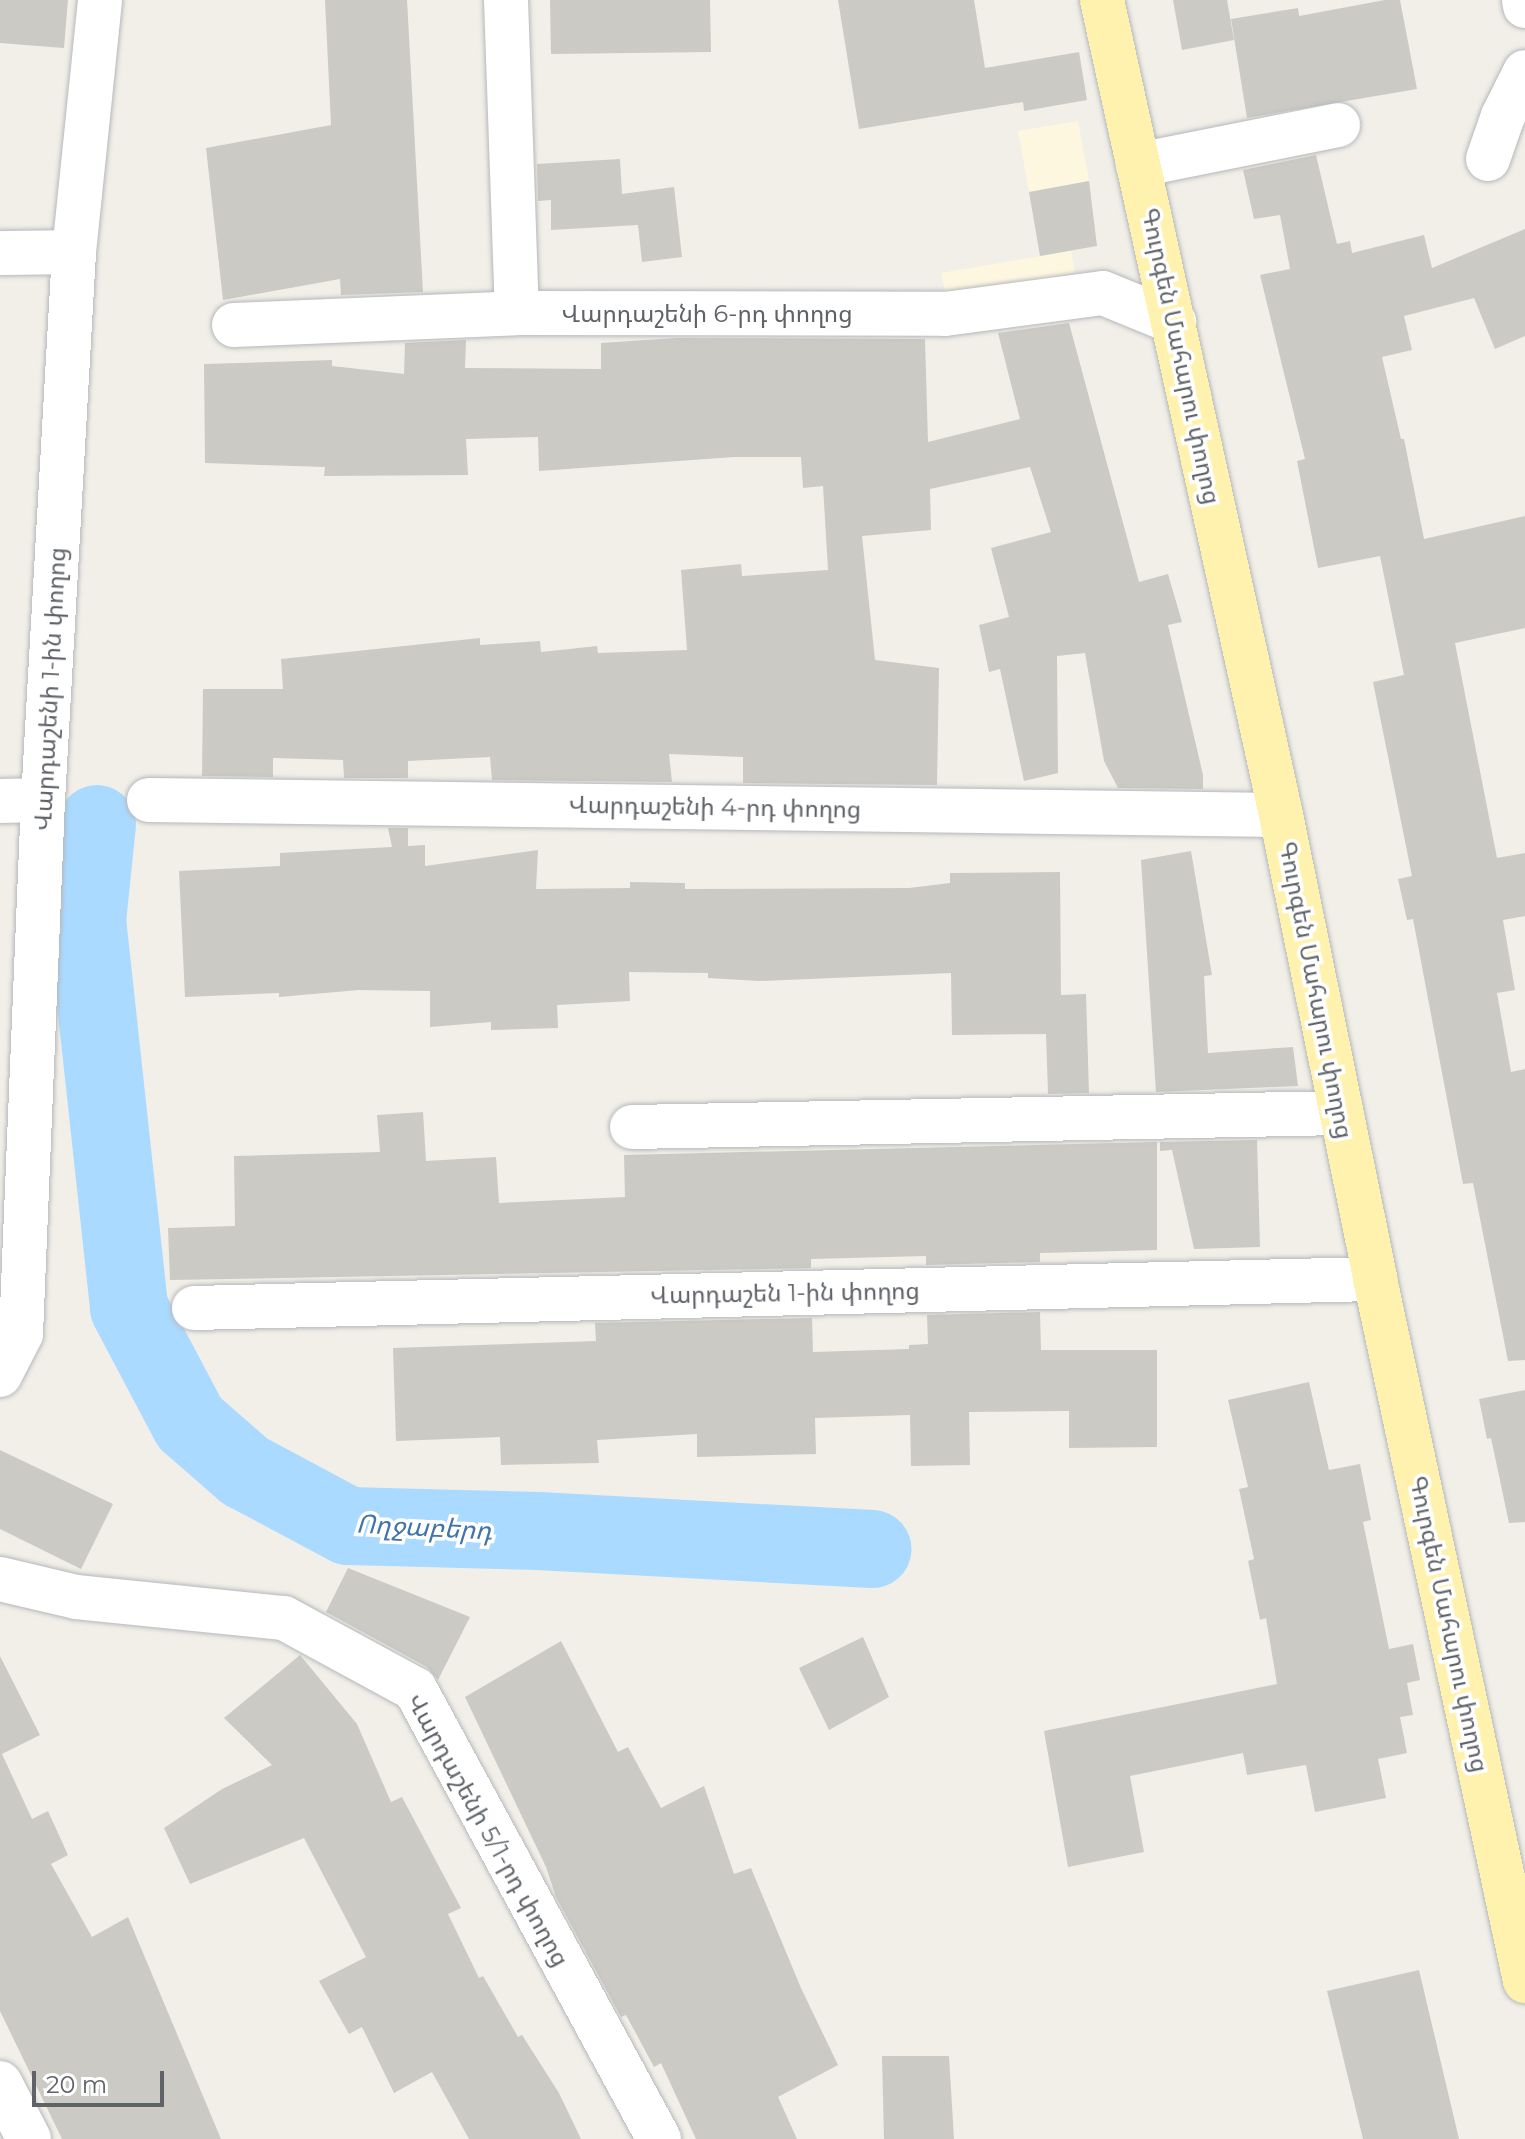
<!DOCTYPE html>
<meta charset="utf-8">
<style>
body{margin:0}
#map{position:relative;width:1525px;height:2139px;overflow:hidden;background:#f1efe8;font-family:Montserrat,"Noto Sans Armenian",sans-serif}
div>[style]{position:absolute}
.commercial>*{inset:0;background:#fef7e0}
.river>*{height:78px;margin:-39px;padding:0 39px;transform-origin:39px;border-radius:39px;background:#aadaff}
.building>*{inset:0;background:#cccac5}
.roads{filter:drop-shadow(0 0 2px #b5b8bc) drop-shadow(0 0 2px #b5b8bc)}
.minor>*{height:44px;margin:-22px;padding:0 22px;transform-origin:22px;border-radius:22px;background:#fff}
.major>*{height:44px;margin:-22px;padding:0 22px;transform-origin:22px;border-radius:22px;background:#fff2af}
span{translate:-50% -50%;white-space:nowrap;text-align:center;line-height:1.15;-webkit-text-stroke:7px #fff;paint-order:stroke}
.street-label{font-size:24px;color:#5f6368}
.water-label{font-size:26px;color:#4174aa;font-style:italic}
.scale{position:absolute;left:32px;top:2071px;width:132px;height:36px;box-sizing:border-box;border:4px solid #5f6368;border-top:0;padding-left:10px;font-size:24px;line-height:28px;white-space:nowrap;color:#5f6368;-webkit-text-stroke:6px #fff;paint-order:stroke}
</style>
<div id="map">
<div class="commercial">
<i style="clip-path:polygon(1078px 121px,1089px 181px,1029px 192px,1018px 131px)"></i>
<i style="clip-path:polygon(1071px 251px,1075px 273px,946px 296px,941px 273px)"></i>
</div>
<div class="river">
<i style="left:97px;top:824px;width:97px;rotate:95.9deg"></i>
<i style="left:87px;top:920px;width:390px;rotate:83.8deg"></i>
<i style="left:129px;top:1308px;width:130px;rotate:62.1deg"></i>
<i style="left:190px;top:1423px;width:73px;rotate:41.1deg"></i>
<i style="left:245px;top:1471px;width:117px;rotate:28.1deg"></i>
<i style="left:348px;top:1526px;width:191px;rotate:1.5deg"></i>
<i style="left:539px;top:1531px;width:334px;rotate:3.1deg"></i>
</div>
<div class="building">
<i style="clip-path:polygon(0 0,68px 0,64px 48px,0 43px)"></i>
<i style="clip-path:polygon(325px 0,407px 0,423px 292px,341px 295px,340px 279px,223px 300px,206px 148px,331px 125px)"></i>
<i style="clip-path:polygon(550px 0,710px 0,711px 52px,551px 54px)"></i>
<i style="clip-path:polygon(838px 0,974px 0,985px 68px,1079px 52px,1087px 100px,1024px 111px,1023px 102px,859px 129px)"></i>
<i style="clip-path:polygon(1173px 0,1227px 0,1234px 40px,1182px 50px)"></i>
<i style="clip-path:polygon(1385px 0,1400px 0,1417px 89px,1247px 118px,1231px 19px,1298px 8px,1299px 16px)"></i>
<i style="clip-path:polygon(1316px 155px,1337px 244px,1350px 241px,1352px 253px,1424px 235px,1432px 268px,1525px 229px,1525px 336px,1495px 349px,1474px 298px,1404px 316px,1412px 350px,1382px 357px,1401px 439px,1404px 439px,1424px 539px,1525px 516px,1525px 628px,1455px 643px,1497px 858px,1525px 853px,1525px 916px,1503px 920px,1515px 990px,1497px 993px,1511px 1072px,1525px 1069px,1525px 1360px,1508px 1361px,1473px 1183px,1463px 1184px,1413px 919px,1407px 920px,1398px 879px,1412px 876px,1373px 682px,1404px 675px,1380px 556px,1318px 568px,1297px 461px,1305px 459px,1260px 275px,1290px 269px,1280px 215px,1254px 219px,1243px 170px)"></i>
<i style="clip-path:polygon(620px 159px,622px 194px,674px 187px,682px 257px,642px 262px,638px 225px,551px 230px,551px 200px,538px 201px,537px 164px)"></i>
<i style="clip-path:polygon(1089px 181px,1097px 246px,1040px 256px,1029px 192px)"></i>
<i style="clip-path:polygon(1069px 323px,1139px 582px,1168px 574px,1182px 622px,1168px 625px,1203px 775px,1203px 789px,1118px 788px,1104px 761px,1085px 653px,1057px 656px,1058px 773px,1024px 781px,1000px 669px,989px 672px,979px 625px,1009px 617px,991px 548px,1051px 532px,1030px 467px,930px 489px,931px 530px,862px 536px,875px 660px,939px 668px,937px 785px,743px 783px,743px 757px,669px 754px,672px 782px,492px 780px,490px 757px,408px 761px,408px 778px,344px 778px,343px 760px,273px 758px,273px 777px,202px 776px,203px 689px,283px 689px,281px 659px,480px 638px,480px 645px,540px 641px,541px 652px,597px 646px,598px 653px,687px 650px,681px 570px,741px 564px,742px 576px,828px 570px,823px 486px,803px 488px,801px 457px,734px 457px,539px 471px,538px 437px,466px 439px,468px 475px,324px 476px,325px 467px,205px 463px,204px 364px,332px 360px,332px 366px,404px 374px,405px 343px,466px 340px,465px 368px,601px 369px,601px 343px,676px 338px,925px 339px,928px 442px,1020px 419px,998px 333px)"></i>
<i style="clip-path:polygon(388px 828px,408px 828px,408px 846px,425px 845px,425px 866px,538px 850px,536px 889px,630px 888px,630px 882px,685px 883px,685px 889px,909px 888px,950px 883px,950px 873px,1060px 872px,1061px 995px,1086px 994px,1089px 1093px,1048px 1094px,1046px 1034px,952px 1035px,951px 973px,759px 981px,708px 978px,708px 973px,629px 972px,630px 1001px,557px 1005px,558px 1028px,491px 1030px,491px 1022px,430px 1027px,430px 991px,359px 990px,279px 997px,279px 993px,185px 997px,179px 871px,280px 866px,280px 853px,392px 847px)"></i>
<i style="clip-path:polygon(1191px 851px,1212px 975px,1204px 976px,1208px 1053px,1293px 1047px,1298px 1086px,1156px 1092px,1141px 860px)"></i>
<i style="clip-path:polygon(423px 1112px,426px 1161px,496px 1157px,499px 1203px,625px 1197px,624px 1155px,1157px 1142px,1157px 1250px,1040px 1253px,1040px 1262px,926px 1265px,926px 1256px,811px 1259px,811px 1268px,170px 1280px,168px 1228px,235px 1226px,234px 1156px,380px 1152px,377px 1115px)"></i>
<i style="clip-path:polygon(1257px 1140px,1260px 1247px,1194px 1249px,1172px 1150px,1160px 1151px,1160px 1142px)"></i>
<i style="clip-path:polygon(1040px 1312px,1041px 1350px,1157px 1350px,1157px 1447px,1069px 1448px,1069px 1411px,969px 1412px,970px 1465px,911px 1466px,910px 1415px,815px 1418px,816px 1454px,697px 1457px,697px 1434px,597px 1440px,599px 1463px,501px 1465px,500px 1437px,396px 1441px,393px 1348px,596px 1341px,595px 1323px,812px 1318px,813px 1352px,909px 1349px,909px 1345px,928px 1344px,927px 1315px)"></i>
<i style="clip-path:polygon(1309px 1382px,1329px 1470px,1360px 1464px,1371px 1520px,1363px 1522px,1389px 1649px,1413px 1644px,1420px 1680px,1407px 1683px,1413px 1715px,1400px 1717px,1407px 1753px,1378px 1759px,1386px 1798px,1315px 1812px,1306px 1765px,1247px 1775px,1243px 1753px,1130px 1776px,1144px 1852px,1068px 1867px,1044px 1731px,1277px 1684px,1266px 1618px,1260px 1620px,1248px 1561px,1254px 1559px,1239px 1489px,1248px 1487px,1228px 1400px)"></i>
<i style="clip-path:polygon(1525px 1390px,1525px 1522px,1509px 1523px,1491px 1438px,1487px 1439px,1479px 1399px)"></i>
<i style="clip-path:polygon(0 1450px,113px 1504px,81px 1569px,0 1529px)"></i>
<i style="clip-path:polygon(348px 1568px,470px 1617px,438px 1680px,427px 1667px,326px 1612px)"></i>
<i style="clip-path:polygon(863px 1637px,889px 1697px,829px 1730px,799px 1668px)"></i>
<i style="clip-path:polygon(561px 1641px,618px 1752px,628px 1747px,661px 1808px,704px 1786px,734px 1874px,751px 1868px,801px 1988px,838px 2065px,778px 2097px,797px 2139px,696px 2139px,661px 2063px,654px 2067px,626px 2015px,621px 2017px,556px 1897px,546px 1867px,465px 1697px)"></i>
<i style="clip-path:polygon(300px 1655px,357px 1724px,391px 1802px,402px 1797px,461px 1908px,448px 1914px,479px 1978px,483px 1976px,518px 2037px,522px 2035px,559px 2093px,581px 2139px,469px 2139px,432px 2072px,394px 2093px,362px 2027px,349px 2034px,319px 1981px,366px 1957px,304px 1838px,190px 1884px,164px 1828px,222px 1789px,272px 1765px,224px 1718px)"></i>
<i style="clip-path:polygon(0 1656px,40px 1735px,2px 1754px,32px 1819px,48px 1811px,68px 1855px,51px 1864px,92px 1937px,128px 1917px,221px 2139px,62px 2139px,0 2011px)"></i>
<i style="clip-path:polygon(1419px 1970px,1459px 2139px,1363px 2139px,1327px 1991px)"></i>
<i style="clip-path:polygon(882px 2056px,949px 2056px,954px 2139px,884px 2139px)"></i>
</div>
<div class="roads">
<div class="minor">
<i style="left:506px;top:0;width:313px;rotate:88deg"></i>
<i style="left:1524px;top:0;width:6px;rotate:81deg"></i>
<i style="left:1488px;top:159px;width:46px;rotate:-70.8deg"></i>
<i style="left:1503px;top:116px;width:49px;rotate:-63.4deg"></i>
<i style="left:1138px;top:165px;width:204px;rotate:-11.3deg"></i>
<i style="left:0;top:253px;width:74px;rotate:-0.8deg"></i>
<i style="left:234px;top:325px;width:283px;rotate:-2.4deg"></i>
<i style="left:517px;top:313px;width:428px;rotate:0.1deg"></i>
<i style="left:945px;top:314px;width:159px;rotate:-7.6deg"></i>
<i style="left:1103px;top:293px;width:77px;rotate:22.2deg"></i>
<i style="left:149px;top:800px;width:1132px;rotate:0.76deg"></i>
<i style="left:0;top:801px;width:43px;rotate:-1.3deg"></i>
<i style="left:632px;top:1127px;width:709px;rotate:-1.13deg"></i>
<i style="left:194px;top:1308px;width:1181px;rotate:-1.41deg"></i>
<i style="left:0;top:1375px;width:46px;rotate:-62.9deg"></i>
<i style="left:21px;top:1334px;width:534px;rotate:-87.64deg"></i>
<i style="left:43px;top:800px;width:549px;rotate:-86.76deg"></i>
<i style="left:74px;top:252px;width:253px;rotate:-84.1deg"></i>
<i style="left:0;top:1579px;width:78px;rotate:13.3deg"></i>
<i style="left:76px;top:1597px;width:209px;rotate:5.8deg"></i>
<i style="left:284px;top:1618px;width:149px;rotate:28.5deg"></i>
<i style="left:415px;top:1689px;width:512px;rotate:61.53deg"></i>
<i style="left:0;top:2083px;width:63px;rotate:62.6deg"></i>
</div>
<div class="major">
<i style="left:1102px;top:0;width:834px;rotate:77.61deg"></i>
<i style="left:1281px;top:815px;width:473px;rotate:78.5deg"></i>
<i style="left:1375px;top:1279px;width:718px;rotate:77.94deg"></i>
</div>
</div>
<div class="street-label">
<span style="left:707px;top:314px">Վարդաշենի 6-րդ փողոց</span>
<span style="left:1181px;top:356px;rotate:78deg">Գուրգեն Մահարու փողոց</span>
<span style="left:50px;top:689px;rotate:-87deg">Վարդաշենի 1-ին փողոց</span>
<span style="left:715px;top:807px;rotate:1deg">Վարդաշենի 4-րդ փողոց</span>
<span style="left:1316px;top:990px;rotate:79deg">Գուրգեն Մահարու փողոց</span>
<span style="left:785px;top:1293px;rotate:-1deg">Վարդաշեն 1-ին փողոց</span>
<span style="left:1449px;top:1624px;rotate:78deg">Գուրգեն Մահարու փողոց</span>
<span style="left:488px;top:1830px;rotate:61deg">Վարդաշենի 5/1-րդ փողոց</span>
</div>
<div class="water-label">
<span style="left:424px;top:1528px;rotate:3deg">Ողջաբերդ</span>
</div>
<div class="scale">20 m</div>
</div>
